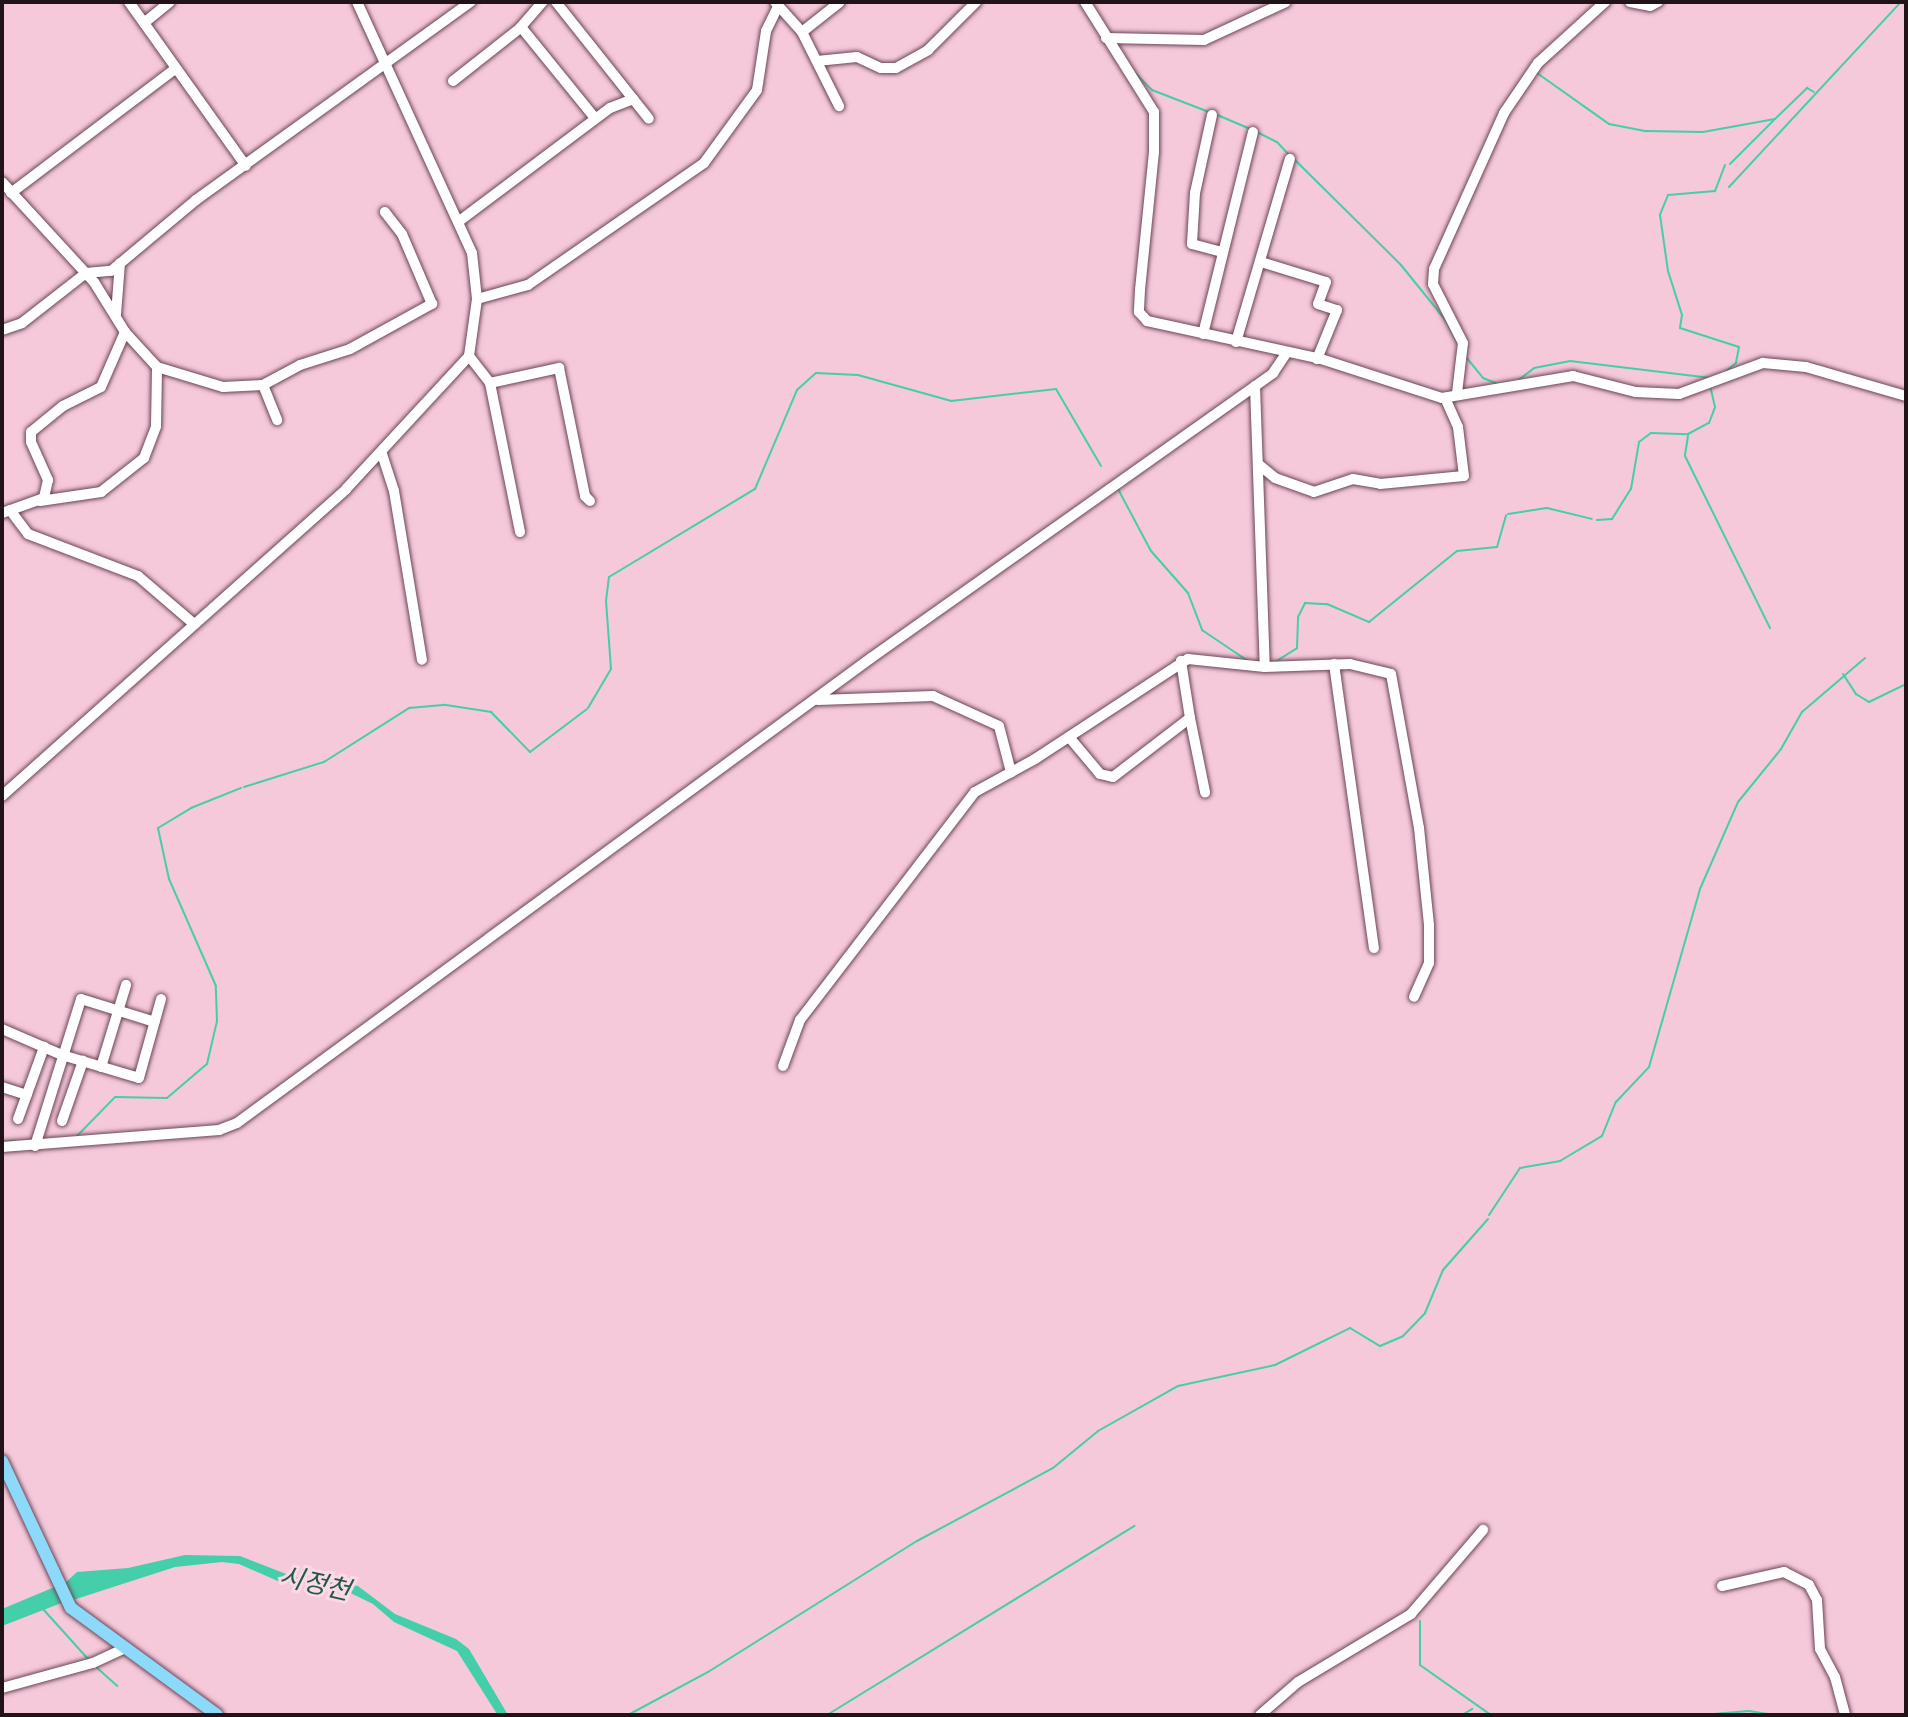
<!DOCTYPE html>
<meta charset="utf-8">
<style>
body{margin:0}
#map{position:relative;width:1908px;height:1717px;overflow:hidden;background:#f5c8da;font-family:Quicksand,"Noto Sans KR",sans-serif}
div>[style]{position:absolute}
.water>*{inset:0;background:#44ceaa}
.stream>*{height:2px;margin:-1px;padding:0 1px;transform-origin:1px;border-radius:1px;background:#44ceaa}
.roads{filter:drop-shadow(0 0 2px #6b4556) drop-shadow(0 0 2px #6b4556)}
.minor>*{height:10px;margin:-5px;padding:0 5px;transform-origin:5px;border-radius:5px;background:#fff}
.major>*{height:12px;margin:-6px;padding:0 6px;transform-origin:6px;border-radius:6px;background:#8cd9fa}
span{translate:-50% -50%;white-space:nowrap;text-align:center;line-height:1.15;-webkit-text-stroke:6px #fdd8e6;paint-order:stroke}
.water-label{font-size:26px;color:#225949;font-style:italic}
.frame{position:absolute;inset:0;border:4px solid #221319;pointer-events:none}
</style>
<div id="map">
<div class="water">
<i style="clip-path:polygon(185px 1555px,240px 1556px,294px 1577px,358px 1586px,395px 1614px,456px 1639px,469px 1649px,508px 1715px,497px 1714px,457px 1651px,394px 1622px,373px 1604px,338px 1587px,280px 1582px,239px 1564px,222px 1562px,175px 1567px,73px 1600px,65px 1583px,77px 1572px,128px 1568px)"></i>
<i style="clip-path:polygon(57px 1586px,64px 1602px,2px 1626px,2px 1609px)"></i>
</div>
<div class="stream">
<i style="left:1135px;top:73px;width:24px;rotate:45deg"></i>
<i style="left:1152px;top:90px;width:61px;rotate:21.1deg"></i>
<i style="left:1537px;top:73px;width:88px;rotate:35.3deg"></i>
<i style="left:1609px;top:124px;width:38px;rotate:11deg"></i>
<i style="left:1646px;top:131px;width:57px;rotate:1deg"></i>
<i style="left:1703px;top:132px;width:73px;rotate:-10.2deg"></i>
<i style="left:1775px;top:119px;width:45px;rotate:-44.1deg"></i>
<i style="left:1807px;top:88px;width:8px;rotate:30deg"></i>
<i style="left:1215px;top:114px;width:39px;rotate:23deg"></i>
<i style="left:1257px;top:132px;width:22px;rotate:27deg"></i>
<i style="left:1277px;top:142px;width:18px;rotate:47deg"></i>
<i style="left:1293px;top:158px;width:152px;rotate:44.7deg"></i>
<i style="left:1401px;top:265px;width:73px;rotate:51.1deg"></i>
<i style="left:1447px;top:322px;width:25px;rotate:63deg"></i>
<i style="left:1730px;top:164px;width:62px;rotate:-45deg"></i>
<i style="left:1725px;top:165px;width:28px;rotate:111deg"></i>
<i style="left:1715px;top:191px;width:47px;rotate:175.1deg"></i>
<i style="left:1668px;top:195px;width:22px;rotate:112deg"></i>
<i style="left:1660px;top:215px;width:57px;rotate:81.9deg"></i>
<i style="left:1668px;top:271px;width:46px;rotate:72.3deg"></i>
<i style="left:1682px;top:315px;width:13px;rotate:99deg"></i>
<i style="left:1680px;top:328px;width:62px;rotate:17.9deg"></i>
<i style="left:1739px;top:347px;width:16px;rotate:101deg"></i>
<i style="left:1736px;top:363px;width:13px;rotate:141deg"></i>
<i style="left:1729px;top:187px;width:253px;rotate:-47.1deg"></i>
<i style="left:1466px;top:357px;width:27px;rotate:51deg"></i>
<i style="left:1483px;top:378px;width:16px;rotate:22deg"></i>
<i style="left:1517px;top:381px;width:21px;rotate:-37deg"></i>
<i style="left:1534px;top:368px;width:37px;rotate:-11deg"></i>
<i style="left:1570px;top:361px;width:142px;rotate:6.9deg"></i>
<i style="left:1688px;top:436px;width:20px;rotate:99deg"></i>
<i style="left:1685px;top:456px;width:192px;rotate:63.7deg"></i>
<i style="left:1118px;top:489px;width:70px;rotate:62deg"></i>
<i style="left:1151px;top:551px;width:56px;rotate:48.6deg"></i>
<i style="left:1188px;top:593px;width:40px;rotate:69deg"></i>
<i style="left:1202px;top:630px;width:55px;rotate:34deg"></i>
<i style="left:1508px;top:514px;width:39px;rotate:-9deg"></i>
<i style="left:1547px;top:508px;width:46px;rotate:13.7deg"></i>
<i style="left:1597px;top:520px;width:15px;rotate:-4deg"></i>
<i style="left:1612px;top:519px;width:36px;rotate:-58deg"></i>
<i style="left:1631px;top:489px;width:48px;rotate:-80.3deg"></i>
<i style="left:1639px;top:442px;width:15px;rotate:-37deg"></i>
<i style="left:1651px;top:433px;width:37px;rotate:2deg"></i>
<i style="left:1688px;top:434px;width:24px;rotate:-28deg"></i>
<i style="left:1709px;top:423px;width:17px;rotate:-69deg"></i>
<i style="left:1715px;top:407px;width:22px;rotate:-103deg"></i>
<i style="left:1275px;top:662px;width:26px;rotate:-32deg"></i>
<i style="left:1297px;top:648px;width:31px;rotate:-88deg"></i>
<i style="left:1298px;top:617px;width:16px;rotate:-63deg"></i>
<i style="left:1305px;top:603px;width:22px;rotate:3deg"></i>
<i style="left:1327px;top:604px;width:46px;rotate:23.2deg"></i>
<i style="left:1369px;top:622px;width:113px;rotate:-38.9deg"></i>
<i style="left:1457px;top:551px;width:40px;rotate:-5.7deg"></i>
<i style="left:1497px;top:547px;width:33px;rotate:-74deg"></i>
<i style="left:1843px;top:674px;width:24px;rotate:57deg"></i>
<i style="left:1856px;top:694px;width:15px;rotate:32deg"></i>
<i style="left:1869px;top:702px;width:41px;rotate:-25.9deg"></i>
<i style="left:588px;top:708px;width:45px;rotate:-59.5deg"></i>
<i style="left:611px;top:669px;width:68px;rotate:-94.2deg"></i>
<i style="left:606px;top:601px;width:24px;rotate:-83deg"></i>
<i style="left:609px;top:577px;width:170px;rotate:-31.1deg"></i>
<i style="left:755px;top:489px;width:108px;rotate:-67deg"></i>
<i style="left:797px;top:390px;width:25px;rotate:-42deg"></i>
<i style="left:816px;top:373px;width:42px;rotate:2.7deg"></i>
<i style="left:858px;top:375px;width:97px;rotate:15.6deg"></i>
<i style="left:951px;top:401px;width:106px;rotate:-6.5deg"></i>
<i style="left:1056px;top:389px;width:89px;rotate:59.7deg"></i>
<i style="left:244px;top:787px;width:84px;rotate:-17.4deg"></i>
<i style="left:324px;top:762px;width:101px;rotate:-32.4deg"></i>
<i style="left:409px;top:708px;width:37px;rotate:-5deg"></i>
<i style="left:446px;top:705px;width:46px;rotate:8.8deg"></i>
<i style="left:491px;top:712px;width:56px;rotate:45.7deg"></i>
<i style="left:530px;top:752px;width:71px;rotate:-37deg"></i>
<i style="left:77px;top:1136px;width:54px;rotate:-45.7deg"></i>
<i style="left:115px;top:1097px;width:52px;rotate:1.1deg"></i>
<i style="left:167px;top:1098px;width:52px;rotate:-40.4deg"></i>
<i style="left:207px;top:1064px;width:44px;rotate:-76.9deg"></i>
<i style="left:217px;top:1021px;width:35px;rotate:-92deg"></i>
<i style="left:216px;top:986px;width:117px;rotate:-113.7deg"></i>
<i style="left:169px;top:879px;width:52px;rotate:-102.2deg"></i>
<i style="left:158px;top:828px;width:39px;rotate:-31deg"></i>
<i style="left:191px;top:808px;width:54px;rotate:-21.8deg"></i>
<i style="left:2px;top:1142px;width:12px;rotate:-5deg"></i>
<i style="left:1489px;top:1215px;width:56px;rotate:-56.6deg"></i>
<i style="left:1520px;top:1168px;width:41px;rotate:-9.9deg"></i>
<i style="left:1560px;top:1161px;width:49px;rotate:-30.8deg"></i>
<i style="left:1602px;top:1136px;width:37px;rotate:-68deg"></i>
<i style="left:1616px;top:1102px;width:48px;rotate:-46.7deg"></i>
<i style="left:1649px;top:1067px;width:185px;rotate:-74deg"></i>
<i style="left:1700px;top:889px;width:95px;rotate:-66.4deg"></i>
<i style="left:1738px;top:802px;width:68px;rotate:-50.9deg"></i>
<i style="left:1781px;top:749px;width:43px;rotate:-60.4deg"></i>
<i style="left:1802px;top:712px;width:83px;rotate:-40.6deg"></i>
<i style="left:43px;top:1609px;width:67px;rotate:48deg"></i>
<i style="left:1420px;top:1621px;width:44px;rotate:90deg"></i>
<i style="left:1420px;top:1665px;width:87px;rotate:35.2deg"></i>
<i style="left:95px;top:1666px;width:30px;rotate:42deg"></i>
<i style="left:628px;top:1715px;width:91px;rotate:-28.3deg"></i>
<i style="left:708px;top:1672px;width:247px;rotate:-32.1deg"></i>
<i style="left:917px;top:1541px;width:154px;rotate:-28.2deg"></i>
<i style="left:1053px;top:1468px;width:58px;rotate:-39.4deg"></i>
<i style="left:1098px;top:1431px;width:92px;rotate:-29.4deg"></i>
<i style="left:1178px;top:1386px;width:99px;rotate:-12.2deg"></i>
<i style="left:1275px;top:1365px;width:84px;rotate:-26.3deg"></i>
<i style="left:1350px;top:1328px;width:35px;rotate:31deg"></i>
<i style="left:1380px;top:1346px;width:25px;rotate:-23deg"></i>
<i style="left:1403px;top:1336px;width:32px;rotate:-46deg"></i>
<i style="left:1425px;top:1313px;width:47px;rotate:-67.3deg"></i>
<i style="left:1443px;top:1270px;width:68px;rotate:-48.6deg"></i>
<i style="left:827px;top:1715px;width:361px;rotate:-31.6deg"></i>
<i style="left:1462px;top:1715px;width:12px;rotate:-31deg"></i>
<i style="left:1702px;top:1715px;width:47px;rotate:-4.9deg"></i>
<i style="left:1749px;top:1711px;width:25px;rotate:9deg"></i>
</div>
<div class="roads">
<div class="minor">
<i style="left:129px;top:2px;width:201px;rotate:54.5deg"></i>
<i style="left:556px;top:2px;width:149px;rotate:51.5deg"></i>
<i style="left:775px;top:2px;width:40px;rotate:48deg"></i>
<i style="left:802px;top:32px;width:83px;rotate:63.4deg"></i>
<i style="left:1085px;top:2px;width:130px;rotate:57.9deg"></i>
<i style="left:1154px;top:112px;width:40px;rotate:90deg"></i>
<i style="left:1154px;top:152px;width:139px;rotate:95.8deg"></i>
<i style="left:1140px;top:290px;width:22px;rotate:93deg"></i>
<i style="left:1139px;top:312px;width:12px;rotate:48deg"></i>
<i style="left:1147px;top:321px;width:178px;rotate:12.3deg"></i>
<i style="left:1321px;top:359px;width:127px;rotate:17.9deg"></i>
<i style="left:1442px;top:398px;width:133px;rotate:-9.5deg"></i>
<i style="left:1573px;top:376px;width:65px;rotate:14.3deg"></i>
<i style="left:1636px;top:392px;width:43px;rotate:2.7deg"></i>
<i style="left:1679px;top:394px;width:90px;rotate:-20.3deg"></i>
<i style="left:1763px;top:363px;width:43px;rotate:5.3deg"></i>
<i style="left:1806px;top:367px;width:104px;rotate:16.2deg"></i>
<i style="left:1630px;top:2px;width:20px;rotate:11deg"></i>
<i style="left:1650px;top:6px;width:9px;rotate:-27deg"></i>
<i style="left:144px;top:23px;width:33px;rotate:-39deg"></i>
<i style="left:521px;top:27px;width:117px;rotate:50.9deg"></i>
<i style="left:802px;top:32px;width:48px;rotate:-38.3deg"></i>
<i style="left:1106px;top:38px;width:98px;rotate:1.2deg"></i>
<i style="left:1204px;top:40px;width:90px;rotate:-24.9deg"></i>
<i style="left:817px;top:61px;width:40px;rotate:-5.7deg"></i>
<i style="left:857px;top:57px;width:26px;rotate:25deg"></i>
<i style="left:881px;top:68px;width:15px"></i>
<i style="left:896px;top:68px;width:37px;rotate:-29deg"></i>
<i style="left:928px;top:50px;width:68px;rotate:-45deg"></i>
<i style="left:453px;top:81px;width:85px;rotate:-38.3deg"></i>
<i style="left:520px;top:28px;width:35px;rotate:-49deg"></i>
<i style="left:1212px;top:115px;width:80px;rotate:102.3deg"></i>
<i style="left:1195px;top:193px;width:51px;rotate:93.4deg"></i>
<i style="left:1192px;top:244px;width:30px;rotate:15deg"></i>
<i style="left:2px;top:182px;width:136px;rotate:47.4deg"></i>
<i style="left:94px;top:282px;width:59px;rotate:58.2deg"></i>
<i style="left:125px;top:332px;width:60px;rotate:113.6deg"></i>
<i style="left:101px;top:387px;width:42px;rotate:153.4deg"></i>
<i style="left:63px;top:406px;width:41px;rotate:140.9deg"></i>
<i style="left:31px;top:432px;width:10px;rotate:90deg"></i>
<i style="left:31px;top:442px;width:42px;rotate:65.9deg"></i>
<i style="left:48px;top:480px;width:18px;rotate:103deg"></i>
<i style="left:44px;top:498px;width:45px;rotate:160.3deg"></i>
<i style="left:11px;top:193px;width:206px;rotate:-37.1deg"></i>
<i style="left:458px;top:222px;width:190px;rotate:-36.9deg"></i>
<i style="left:610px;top:108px;width:25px;rotate:-21deg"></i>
<i style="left:1261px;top:262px;width:68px;rotate:17.1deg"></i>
<i style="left:1326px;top:282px;width:23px;rotate:110deg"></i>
<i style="left:1318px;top:304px;width:20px;rotate:18deg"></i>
<i style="left:1337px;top:310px;width:53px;rotate:112.2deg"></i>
<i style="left:477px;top:299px;width:53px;rotate:-15.4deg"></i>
<i style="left:528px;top:285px;width:214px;rotate:-34.7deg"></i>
<i style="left:704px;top:163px;width:90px;rotate:-54deg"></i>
<i style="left:757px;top:90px;width:60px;rotate:-81.3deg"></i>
<i style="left:766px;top:31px;width:28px;rotate:-64deg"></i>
<i style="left:116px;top:314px;width:51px;rotate:-85.5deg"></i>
<i style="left:2px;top:330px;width:21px;rotate:-19deg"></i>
<i style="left:22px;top:323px;width:81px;rotate:-38deg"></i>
<i style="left:86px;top:273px;width:25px;rotate:-5deg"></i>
<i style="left:111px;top:271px;width:111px;rotate:-39.9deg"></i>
<i style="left:196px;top:200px;width:339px;rotate:-35.8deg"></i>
<i style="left:125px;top:332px;width:47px;rotate:47.6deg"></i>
<i style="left:157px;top:367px;width:69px;rotate:16.9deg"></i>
<i style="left:223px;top:387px;width:40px;rotate:-2.9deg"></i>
<i style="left:263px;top:385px;width:42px;rotate:-28.4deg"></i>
<i style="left:300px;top:365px;width:52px;rotate:-17.7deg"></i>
<i style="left:350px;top:349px;width:94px;rotate:-28.8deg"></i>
<i style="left:432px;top:304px;width:76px;rotate:-113.2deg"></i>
<i style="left:402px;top:234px;width:28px;rotate:-128deg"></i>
<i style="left:1203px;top:334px;width:208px;rotate:-76.1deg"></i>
<i style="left:1236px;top:342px;width:191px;rotate:-73.6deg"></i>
<i style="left:469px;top:356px;width:34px;rotate:52deg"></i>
<i style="left:490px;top:383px;width:152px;rotate:78.6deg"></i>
<i style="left:490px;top:383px;width:71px;rotate:-12.3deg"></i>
<i style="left:559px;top:368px;width:131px;rotate:78.5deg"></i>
<i style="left:585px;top:496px;width:7px;rotate:45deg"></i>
<i style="left:263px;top:385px;width:38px;rotate:68deg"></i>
<i style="left:1255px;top:386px;width:281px;rotate:88deg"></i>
<i style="left:1457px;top:393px;width:50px;rotate:-83.2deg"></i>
<i style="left:1463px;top:343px;width:66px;rotate:-117deg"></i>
<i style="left:1433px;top:284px;width:15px;rotate:-86deg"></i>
<i style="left:1434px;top:269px;width:171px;rotate:-65.8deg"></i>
<i style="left:1504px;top:113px;width:60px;rotate:-55.8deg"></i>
<i style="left:1538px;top:63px;width:91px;rotate:-42.3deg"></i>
<i style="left:382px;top:454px;width:39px;rotate:72deg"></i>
<i style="left:394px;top:491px;width:171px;rotate:80.6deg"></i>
<i style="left:1258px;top:464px;width:22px;rotate:39deg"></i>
<i style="left:1275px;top:478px;width:41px;rotate:19.7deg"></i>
<i style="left:1314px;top:492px;width:41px;rotate:-18.4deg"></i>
<i style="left:1353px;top:479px;width:27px;rotate:10deg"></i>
<i style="left:1380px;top:484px;width:84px;rotate:-5.4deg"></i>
<i style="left:1464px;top:476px;width:49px;rotate:-97deg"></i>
<i style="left:1458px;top:427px;width:32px;rotate:-114deg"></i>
<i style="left:40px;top:501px;width:62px;rotate:-8.4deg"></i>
<i style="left:101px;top:492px;width:55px;rotate:-38.3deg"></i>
<i style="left:144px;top:458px;width:34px;rotate:-69deg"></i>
<i style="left:156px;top:426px;width:59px;rotate:-89deg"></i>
<i style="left:10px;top:510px;width:30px;rotate:53deg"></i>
<i style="left:28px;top:534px;width:118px;rotate:20.9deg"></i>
<i style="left:138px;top:576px;width:74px;rotate:40.6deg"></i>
<i style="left:1334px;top:664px;width:287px;rotate:82deg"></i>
<i style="left:818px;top:700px;width:115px;rotate:-2deg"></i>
<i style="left:933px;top:696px;width:72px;rotate:24.4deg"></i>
<i style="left:999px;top:726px;width:48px;rotate:75.4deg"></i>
<i style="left:1190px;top:718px;width:76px;rotate:78.5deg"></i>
<i style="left:1069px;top:737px;width:48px;rotate:50deg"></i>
<i style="left:1100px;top:774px;width:13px;rotate:13deg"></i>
<i style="left:1113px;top:777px;width:97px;rotate:-37.5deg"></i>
<i style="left:1190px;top:718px;width:58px;rotate:-99deg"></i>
<i style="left:2px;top:796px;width:461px;rotate:-41.7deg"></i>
<i style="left:346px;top:489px;width:181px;rotate:-47.2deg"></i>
<i style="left:469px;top:356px;width:58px;rotate:-82deg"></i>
<i style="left:477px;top:299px;width:46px;rotate:-96.2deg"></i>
<i style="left:472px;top:253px;width:276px;rotate:-114.6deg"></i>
<i style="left:2px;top:1029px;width:65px;rotate:23.4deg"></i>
<i style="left:62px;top:1055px;width:80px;rotate:16.6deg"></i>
<i style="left:139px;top:1078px;width:82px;rotate:-74.4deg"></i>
<i style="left:783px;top:1066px;width:49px;rotate:-69.7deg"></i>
<i style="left:800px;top:1020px;width:287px;rotate:-52.5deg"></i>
<i style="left:975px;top:792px;width:68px;rotate:-28.8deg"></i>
<i style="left:1035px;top:759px;width:183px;rotate:-33.2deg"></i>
<i style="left:1188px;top:659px;width:77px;rotate:5.9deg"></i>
<i style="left:1265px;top:667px;width:85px;rotate:-2deg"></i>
<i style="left:1350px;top:664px;width:42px;rotate:13.7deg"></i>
<i style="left:1391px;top:674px;width:157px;rotate:79.7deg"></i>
<i style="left:1419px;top:828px;width:98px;rotate:84.1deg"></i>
<i style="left:1429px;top:925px;width:38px;rotate:90deg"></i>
<i style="left:1429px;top:963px;width:37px;rotate:114deg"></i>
<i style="left:101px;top:1067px;width:86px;rotate:-73deg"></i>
<i style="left:2px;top:1087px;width:26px;rotate:18deg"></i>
<i style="left:18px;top:1119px;width:77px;rotate:-70.1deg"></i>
<i style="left:62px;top:1121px;width:64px;rotate:-70.7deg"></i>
<i style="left:35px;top:1146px;width:154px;rotate:-72.6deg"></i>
<i style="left:81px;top:999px;width:77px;rotate:17.3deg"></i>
<i style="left:2px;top:1147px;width:218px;rotate:-4.5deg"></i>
<i style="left:219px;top:1130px;width:19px;rotate:-21deg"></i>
<i style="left:237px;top:1123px;width:786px;rotate:-36.26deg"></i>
<i style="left:871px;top:658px;width:493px;rotate:-35.3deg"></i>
<i style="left:1273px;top:373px;width:23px;rotate:-56deg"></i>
<i style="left:1722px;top:1586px;width:64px;rotate:-12.7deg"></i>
<i style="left:1784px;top:1572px;width:28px;rotate:27deg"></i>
<i style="left:1809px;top:1585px;width:17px;rotate:62deg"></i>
<i style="left:1817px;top:1600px;width:49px;rotate:86.5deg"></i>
<i style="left:1820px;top:1649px;width:32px;rotate:62deg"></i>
<i style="left:1835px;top:1677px;width:39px;rotate:75deg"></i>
<i style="left:2px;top:1688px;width:94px;rotate:-15.4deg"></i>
<i style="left:93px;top:1663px;width:35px;rotate:-25deg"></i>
<i style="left:1260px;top:1715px;width:50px;rotate:-41deg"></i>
<i style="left:1298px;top:1682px;width:132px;rotate:-31deg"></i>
<i style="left:1411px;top:1614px;width:111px;rotate:-49.4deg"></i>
</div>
<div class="major">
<i style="left:2px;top:1461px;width:162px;rotate:64.9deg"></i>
<i style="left:71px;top:1608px;width:181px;rotate:36.2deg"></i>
</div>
</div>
<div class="water-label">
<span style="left:315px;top:1583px;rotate:13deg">시정천</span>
</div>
<div class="frame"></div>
</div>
